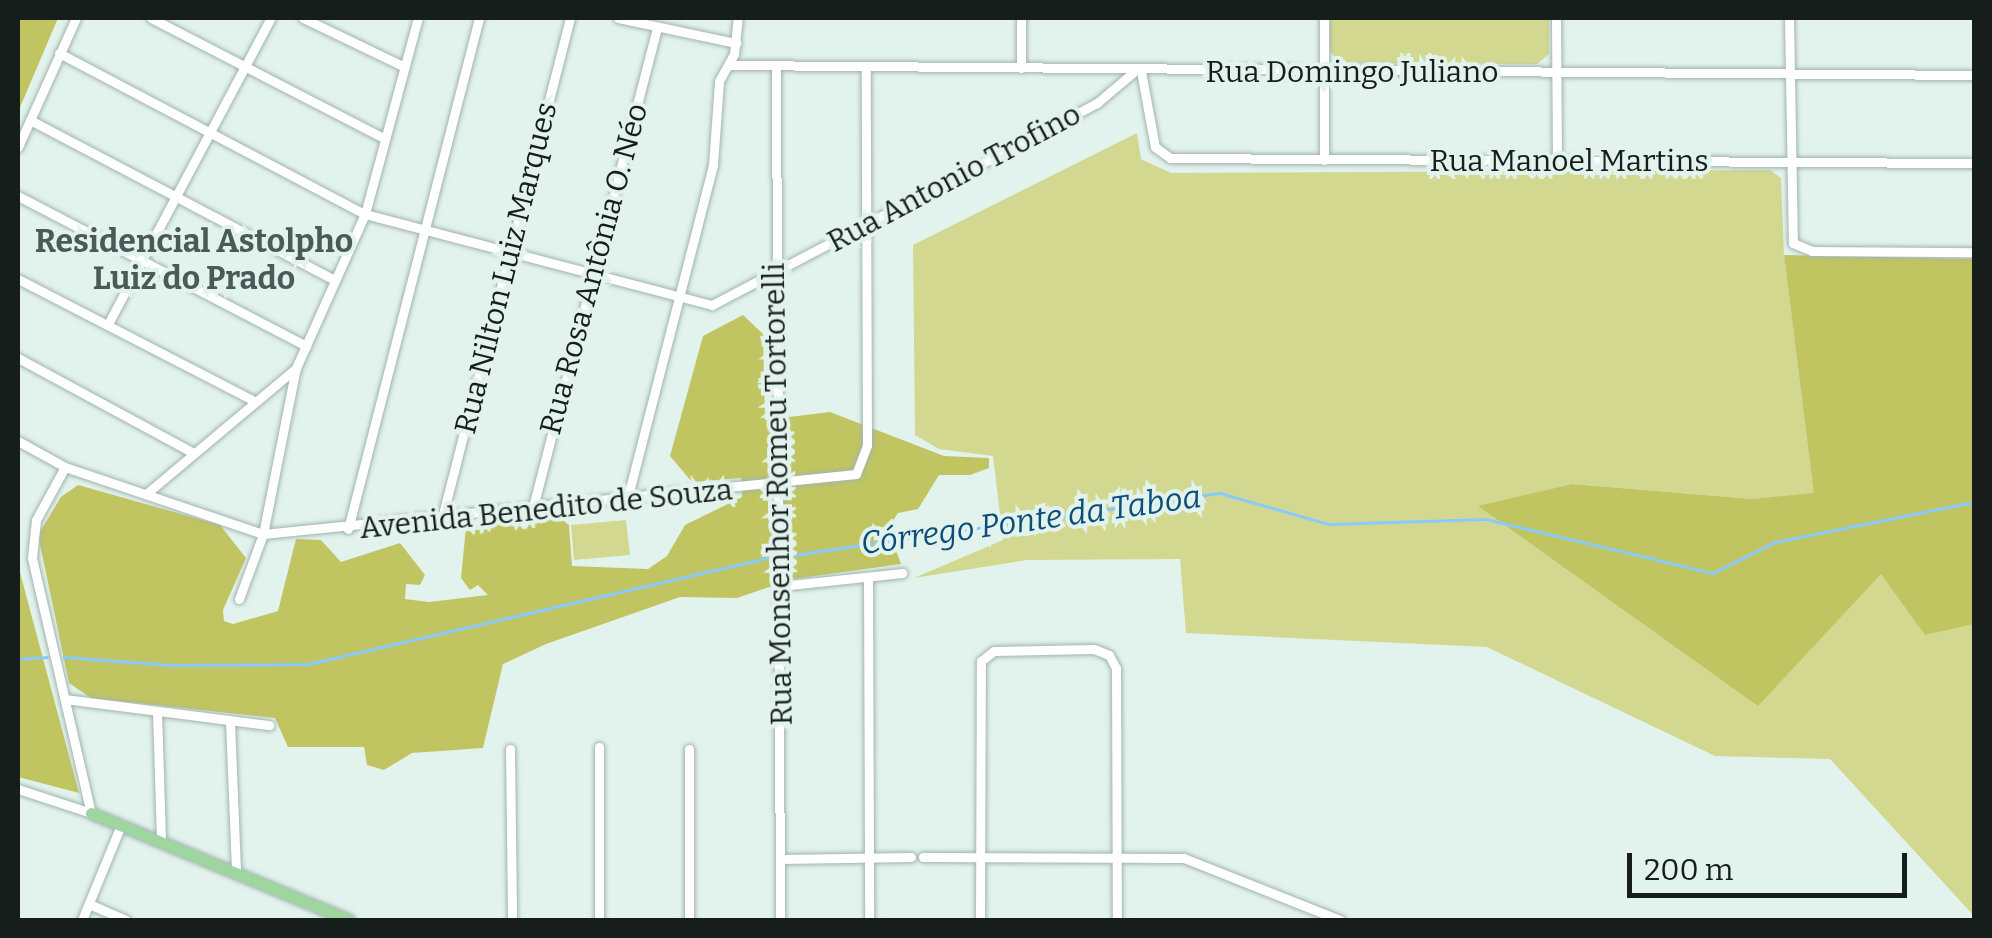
<!DOCTYPE html>
<meta charset="utf-8">
<style>
body{margin:0}
#map{position:relative;width:1992px;height:938px;overflow:hidden;background:#e2f3ee;font-family:Bitter,serif}
div>[style]{position:absolute}
.green>*{inset:0;background:#d3d891}
.forest>*{inset:0;background:#c0c561}
.stream>*{height:2.5px;margin:-1.25px;padding:0 1.25px;transform-origin:1.25px;border-radius:1.25px;background:#89cafe}
.roads{filter:drop-shadow(0 0 2px #a2b3ae) drop-shadow(0 0 2px #a2b3ae)}
.minor>*{height:9px;margin:-4.5px;padding:0 4.5px;transform-origin:4.5px;border-radius:4.5px;background:#fff}
.major>*{height:11px;margin:-5.5px;padding:0 5.5px;transform-origin:5.5px;border-radius:5.5px;background:#9fd6a0}
span{translate:-50% -50%;white-space:nowrap;text-align:center;line-height:1.15;-webkit-text-stroke:8px #e2f3ee;paint-order:stroke}
.street-label{font-size:30px;color:#171d1b}
.neighbourhood-label{font-size:32px;color:#4b5a56;font-weight:700}
.water-label{font-size:32px;color:#0d4d77;font-style:italic}
.frame{position:absolute;inset:0;border:20px solid #171d1b;pointer-events:none}
.scale{position:absolute;left:1627px;top:853px;width:280px;height:45px;box-sizing:border-box;border:5px solid #171d1b;border-top:0;padding-left:12px;font-size:30px;line-height:35px;white-space:nowrap;color:#171d1b;-webkit-text-stroke:8px #e2f3ee;paint-order:stroke}
</style>
<div id="map">
<div class="green">
<i style="clip-path:polygon(1330px 18px,1549px 18px,1549px 54px,1537px 64px,1342px 63px,1330px 52px)"></i>
<i style="clip-path:polygon(1137px 133px,1141px 159px,1171px 173px,1770px 170px,1781px 178px,1784px 255px,1815px 494px,1752px 499px,1572px 484px,1479px 507px,1882px 573px,1925px 634px,1974px 624px,1974px 916px,1830px 759px,1715px 756px,1487px 647px,1186px 633px,1180px 559px,1027px 560px,914px 578px,1003px 540px,993px 456px,939px 449px,915px 435px,913px 245px)"></i>
<i style="clip-path:polygon(626px 520px,630px 555px,574px 560px,571px 525px)"></i>
</div>
<div class="forest">
<i style="clip-path:polygon(18px 18px,58px 18px,18px 112px)"></i>
<i style="clip-path:polygon(1784px 255px,1974px 259px,1974px 624px,1925px 635px,1881px 574px,1758px 706px,1478px 506px,1572px 484px,1752px 499px,1814px 493px)"></i>
<i style="clip-path:polygon(743px 315px,763px 334px,765px 420px,830px 412px,944px 456px,989px 458px,989px 468px,970px 475px,939px 475px,918px 509px,898px 513px,884px 534px,884px 548px,896px 550px,901px 564px,793px 579px,737px 598px,680px 597px,546px 644px,503px 664px,483px 748px,412px 753px,384px 770px,367px 765px,364px 747px,288px 747px,275px 718px,91px 698px,69px 683px,38px 535px,61px 497px,78px 485px,220px 525px,246px 558px,223px 610px,224px 621px,233px 624px,278px 611px,296px 539px,321px 540px,341px 562px,400px 543px,425px 575px,420px 585px,406px 584px,405px 599px,429px 602px,488px 595px,478px 585px,470px 590px,461px 578px,466px 527px,568px 512px,572px 566px,648px 569px,667px 556px,685px 525px,742px 497px,741px 478px,692px 482px,670px 456px,703px 336px)"></i>
<i style="clip-path:polygon(18px 565px,79px 793px,18px 777px)"></i>
</div>
<div class="stream">
<i style="left:787px;top:556px;width:438px;rotate:-8.3deg"></i>
<i style="left:1220px;top:493px;width:113px;rotate:15.9deg"></i>
<i style="left:1329px;top:524px;width:157px;rotate:-1.8deg"></i>
<i style="left:1486px;top:519px;width:233px;rotate:13.4deg"></i>
<i style="left:1713px;top:573px;width:69px;rotate:-26.6deg"></i>
<i style="left:1775px;top:542px;width:203px;rotate:-11.4deg"></i>
<i style="left:64px;top:657px;width:107px;rotate:4.3deg"></i>
<i style="left:171px;top:665px;width:137px;rotate:-0.4deg"></i>
<i style="left:308px;top:664px;width:476px;rotate:-13deg"></i>
<i style="left:18px;top:659px;width:29px;rotate:-4deg"></i>
</div>
<div class="roads">
<div class="minor">
<i style="left:151px;top:18px;width:263px;rotate:27.3deg"></i>
<i style="left:303px;top:18px;width:113px;rotate:25.7deg"></i>
<i style="left:618px;top:18px;width:121px;rotate:12deg"></i>
<i style="left:1324px;top:18px;width:142px;rotate:90deg"></i>
<i style="left:1556px;top:18px;width:142px;rotate:89.6deg"></i>
<i style="left:1789px;top:18px;width:225px;rotate:89deg"></i>
<i style="left:1793px;top:243px;width:21px;rotate:23deg"></i>
<i style="left:1812px;top:251px;width:162px;rotate:0.4deg"></i>
<i style="left:59px;top:53px;width:346px;rotate:27.8deg"></i>
<i style="left:365px;top:214px;width:359px;rotate:14.7deg"></i>
<i style="left:712px;top:305px;width:435px;rotate:-27.7deg"></i>
<i style="left:1097px;top:103px;width:51px;rotate:-40.2deg"></i>
<i style="left:730px;top:65px;width:1244px;rotate:0.46deg"></i>
<i style="left:776px;top:68px;width:852px;rotate:89.73deg"></i>
<i style="left:1021px;top:68px;width:50px;rotate:-90deg"></i>
<i style="left:1141px;top:71px;width:77px;rotate:79.6deg"></i>
<i style="left:1155px;top:147px;width:19px;rotate:36deg"></i>
<i style="left:1170px;top:158px;width:804px;rotate:0.36deg"></i>
<i style="left:30px;top:120px;width:344px;rotate:27.7deg"></i>
<i style="left:18px;top:147px;width:141px;rotate:-65.8deg"></i>
<i style="left:18px;top:196px;width:325px;rotate:27.5deg"></i>
<i style="left:18px;top:279px;width:263px;rotate:27.3deg"></i>
<i style="left:108px;top:324px;width:347px;rotate:-62deg"></i>
<i style="left:18px;top:358px;width:198px;rotate:28.4deg"></i>
<i style="left:18px;top:441px;width:54px;rotate:29deg"></i>
<i style="left:65px;top:467px;width:209px;rotate:18.7deg"></i>
<i style="left:263px;top:534px;width:596px;rotate:-5.78deg"></i>
<i style="left:856px;top:474px;width:31px;rotate:-69deg"></i>
<i style="left:867px;top:445px;width:377px;rotate:-90.2deg"></i>
<i style="left:65px;top:467px;width:60px;rotate:118.7deg"></i>
<i style="left:36px;top:520px;width:38px;rotate:96deg"></i>
<i style="left:32px;top:558px;width:262px;rotate:77deg"></i>
<i style="left:146px;top:494px;width:196px;rotate:-40deg"></i>
<i style="left:296px;top:368px;width:169px;rotate:-65.9deg"></i>
<i style="left:365px;top:214px;width:203px;rotate:-74.9deg"></i>
<i style="left:627px;top:500px;width:346px;rotate:-75.6deg"></i>
<i style="left:713px;top:165px;width:84px;rotate:-85.9deg"></i>
<i style="left:719px;top:81px;width:31px;rotate:-61deg"></i>
<i style="left:734px;top:54px;width:36px;rotate:-84deg"></i>
<i style="left:532px;top:511px;width:500px;rotate:-75.5deg"></i>
<i style="left:442px;top:518px;width:516px;rotate:-75.64deg"></i>
<i style="left:348px;top:529px;width:528px;rotate:-75.62deg"></i>
<i style="left:868px;top:578px;width:342px;rotate:89.8deg"></i>
<i style="left:780px;top:586px;width:123px;rotate:-6.1deg"></i>
<i style="left:239px;top:599px;width:69px;rotate:-69.7deg"></i>
<i style="left:263px;top:534px;width:169px;rotate:-78.8deg"></i>
<i style="left:65px;top:699px;width:206px;rotate:7.3deg"></i>
<i style="left:157px;top:712px;width:130px;rotate:88.2deg"></i>
<i style="left:230px;top:721px;width:152px;rotate:87.7deg"></i>
<i style="left:599px;top:747px;width:173px;rotate:90deg"></i>
<i style="left:510px;top:749px;width:171px;rotate:89.3deg"></i>
<i style="left:689px;top:749px;width:171px;rotate:90deg"></i>
<i style="left:18px;top:789px;width:77px;rotate:18.2deg"></i>
<i style="left:923px;top:857px;width:261px;rotate:0.2deg"></i>
<i style="left:1184px;top:858px;width:168px;rotate:21.7deg"></i>
<i style="left:781px;top:859px;width:130px;rotate:-0.9deg"></i>
<i style="left:89px;top:904px;width:40px;rotate:23.4deg"></i>
<i style="left:82px;top:920px;width:103px;rotate:-67.7deg"></i>
<i style="left:980px;top:920px;width:259px;rotate:-89.8deg"></i>
<i style="left:981px;top:661px;width:16px;rotate:-38deg"></i>
<i style="left:994px;top:651px;width:100px;rotate:-1.1deg"></i>
<i style="left:1094px;top:649px;width:16px;rotate:22deg"></i>
<i style="left:1109px;top:655px;width:15px;rotate:62deg"></i>
<i style="left:1116px;top:668px;width:252px;rotate:89.8deg"></i>
</div>
<div class="major">
<i style="left:91px;top:813px;width:279px;rotate:22.5deg"></i>
</div>
</div>
<div class="street-label">
<span style="left:1352px;top:72px">Rua Domingo Juliano</span>
<span style="left:1569px;top:161px">Rua Manoel Martins</span>
<span style="left:954px;top:178px;rotate:-28deg">Rua Antonio Trofino</span>
<span style="left:506px;top:268px;rotate:-76deg">Rua Nilton Luiz Marques</span>
<span style="left:594px;top:269px;rotate:-75deg">Rua Rosa Antônia O. Néo</span>
<span style="left:778px;top:494px;rotate:-91deg">Rua Monsenhor Romeu Tortorelli</span>
<span style="left:546px;top:509px;rotate:-6deg">Avenida Benedito de Souza</span>
</div>
<div class="neighbourhood-label">
<span style="left:194px;top:260px">Residencial Astolpho<br>Luiz do Prado</span>
</div>
<div class="water-label">
<span style="left:1031px;top:520px;rotate:-8deg">Córrego Ponte da Taboa</span>
</div>
<div class="frame"></div>
<div class="scale">200 m</div>
</div>
